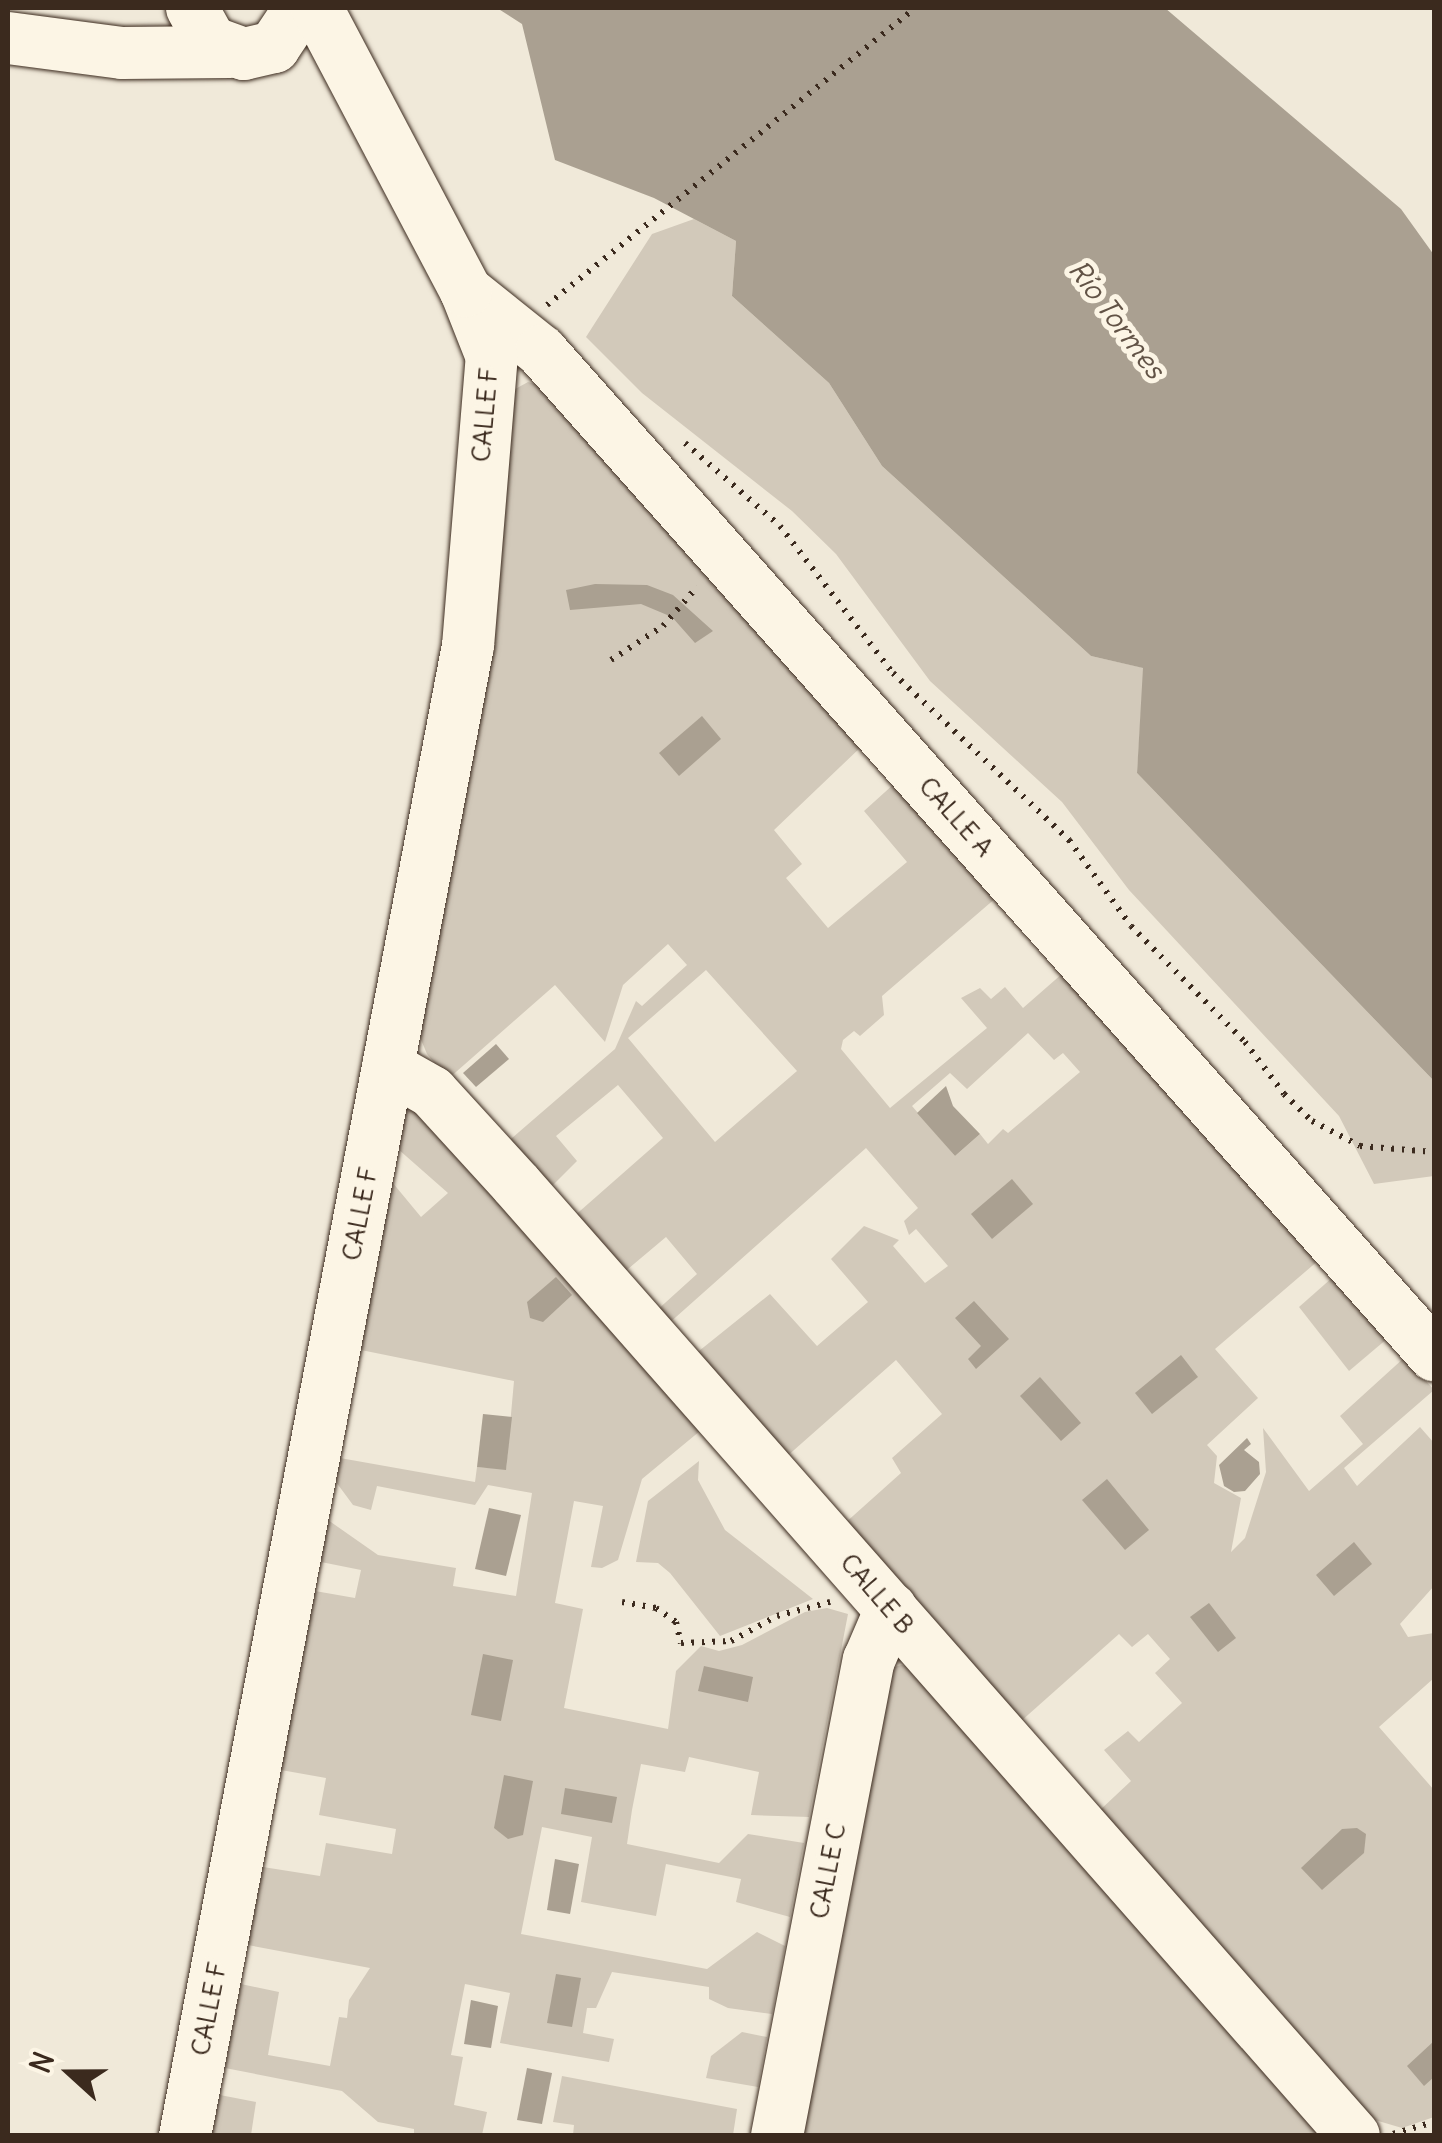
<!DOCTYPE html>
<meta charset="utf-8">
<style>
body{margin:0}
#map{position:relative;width:1442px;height:2143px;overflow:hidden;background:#f0e9d9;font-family:Delius,sans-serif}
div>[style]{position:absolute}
.green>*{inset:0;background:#d2c9ba}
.water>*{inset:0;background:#aaa091}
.path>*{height:6px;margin-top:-3px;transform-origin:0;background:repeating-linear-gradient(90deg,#3b2a1e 0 2.5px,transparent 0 10.5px)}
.roads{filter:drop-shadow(0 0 2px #3b2a1e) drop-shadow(0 0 2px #3b2a1e)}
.minor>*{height:52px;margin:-26px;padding:0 26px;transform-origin:26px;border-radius:26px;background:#fcf5e5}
span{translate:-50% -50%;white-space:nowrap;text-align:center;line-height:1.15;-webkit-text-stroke:10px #fcf5e5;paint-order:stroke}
.street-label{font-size:25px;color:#3b2a1e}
.water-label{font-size:28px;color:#625346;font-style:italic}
.frame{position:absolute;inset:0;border:10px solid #3b2a1e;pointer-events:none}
.north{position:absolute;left:20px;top:2023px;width:100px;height:100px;-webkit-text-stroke:8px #fcf5e5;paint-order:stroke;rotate:291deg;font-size:28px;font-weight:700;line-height:40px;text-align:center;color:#3b2a1e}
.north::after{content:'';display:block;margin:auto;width:35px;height:45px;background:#3b2a1e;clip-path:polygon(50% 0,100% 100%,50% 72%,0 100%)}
</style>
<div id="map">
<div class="green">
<i style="clip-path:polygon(694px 219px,736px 241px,732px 296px,829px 383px,882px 466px,1091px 656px,1144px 668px,1137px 773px,1434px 1081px,1434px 1176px,1374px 1184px,1339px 1116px,1129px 890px,1062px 802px,930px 681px,836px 554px,792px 511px,642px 393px,586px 337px,652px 234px)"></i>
<i style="clip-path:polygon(evenodd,528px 382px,544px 387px,862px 746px,774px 830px,802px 864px,786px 878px,828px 928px,907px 862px,864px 811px,895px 783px,997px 897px,882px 996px,884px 1015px,860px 1036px,854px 1031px,843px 1040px,841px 1049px,890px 1108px,987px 1028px,961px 998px,980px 988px,991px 999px,1005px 987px,1023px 1008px,1063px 973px,1319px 1260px,1215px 1349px,1258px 1398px,1207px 1445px,1217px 1456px,1214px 1483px,1241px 1498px,1231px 1552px,1245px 1538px,1266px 1472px,1263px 1428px,1309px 1491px,1363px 1444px,1340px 1416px,1405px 1357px,1434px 1390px,1344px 1468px,1357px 1486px,1420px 1427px,1434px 1443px,1434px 1586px,1400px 1624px,1408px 1637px,1434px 1633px,1434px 1678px,1379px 1727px,1434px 1790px,1434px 2117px,1402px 2128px,1375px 2120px,1099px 1811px,1131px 1781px,1104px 1750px,1128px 1731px,1139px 1742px,1182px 1703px,1155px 1673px,1170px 1659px,1148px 1634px,1132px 1647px,1119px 1634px,1020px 1722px,844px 1524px,901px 1473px,892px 1458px,942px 1414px,896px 1360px,785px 1458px,694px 1355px,770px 1294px,817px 1346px,868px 1302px,831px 1259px,864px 1226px,899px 1240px,893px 1246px,925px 1283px,948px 1266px,916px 1229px,909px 1235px,904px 1221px,918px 1208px,866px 1148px,667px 1325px,655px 1312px,697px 1274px,666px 1237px,622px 1274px,572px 1218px,663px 1138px,618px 1085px,556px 1136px,577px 1161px,547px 1191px,505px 1144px,615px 1049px,636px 1001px,642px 1006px,687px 965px,668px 944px,623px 985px,605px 1042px,555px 985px,448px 1079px,427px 1054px,417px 1030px,508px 393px,528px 382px,706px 970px,797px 1071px,715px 1142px,628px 1038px,706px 970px,528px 382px,1028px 1033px,1054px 1060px,1063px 1053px,1080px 1072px,1008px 1133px,1003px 1129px,988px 1144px,980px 1134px,955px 1156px,912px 1106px,950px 1073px,967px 1089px,1028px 1033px)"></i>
<i style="clip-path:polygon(414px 1108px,700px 1431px,642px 1479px,618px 1560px,602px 1568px,591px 1567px,603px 1506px,574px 1501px,555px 1603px,583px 1609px,564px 1708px,668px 1729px,676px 1671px,701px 1646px,719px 1651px,742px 1645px,805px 1612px,827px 1608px,848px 1614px,809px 1817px,751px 1815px,759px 1772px,689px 1757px,685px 1772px,641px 1764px,632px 1810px,627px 1844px,719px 1863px,748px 1834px,804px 1843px,790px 1917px,736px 1902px,741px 1879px,666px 1864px,656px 1916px,581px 1902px,592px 1837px,542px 1827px,521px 1934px,707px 1969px,757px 1932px,785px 1946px,772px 2014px,728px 2008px,709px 1999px,709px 1987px,612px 1972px,596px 2008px,587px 2008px,583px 2033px,614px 2039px,609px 2062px,500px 2043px,510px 1993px,465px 1984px,451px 2055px,463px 2057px,454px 2105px,487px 2112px,482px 2135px,414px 2135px,414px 2129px,378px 2122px,342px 2091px,225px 2068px,241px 1984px,279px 1992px,268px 2055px,330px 2066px,339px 2017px,347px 2018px,349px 2000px,370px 1968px,248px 1945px,263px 1867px,320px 1876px,326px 1843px,392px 1854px,396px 1829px,319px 1815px,326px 1778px,281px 1770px,315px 1591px,355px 1598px,361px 1570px,321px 1562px,328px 1520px,378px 1555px,456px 1568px,453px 1586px,516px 1596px,532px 1493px,488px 1485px,475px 1505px,377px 1486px,371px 1510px,353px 1505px,336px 1482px,340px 1458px,475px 1482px,477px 1467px,506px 1469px,514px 1381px,361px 1350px,392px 1182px,421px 1217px,448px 1193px,398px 1149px,405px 1113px)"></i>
<i style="clip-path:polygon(1333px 1277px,1388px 1338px,1349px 1371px,1299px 1307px)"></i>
<i style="clip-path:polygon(699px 1461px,698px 1480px,725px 1530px,813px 1599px,720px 1636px,670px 1573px,658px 1563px,636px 1562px,648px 1501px)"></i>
<i style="clip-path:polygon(901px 1665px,912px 1667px,1323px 2136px,798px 2136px,892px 1668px)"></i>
<i style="clip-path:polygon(742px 2032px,767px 2037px,758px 2087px,706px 2078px,711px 2056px)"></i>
<i style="clip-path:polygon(562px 2076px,737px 2109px,733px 2135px,573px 2135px,574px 2125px,553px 2122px)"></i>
<i style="clip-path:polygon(220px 2095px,256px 2102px,251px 2135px,212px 2135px)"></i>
</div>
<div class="water">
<i style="clip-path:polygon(497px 8px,1165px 8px,1401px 209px,1434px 255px,1434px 1081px,1137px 773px,1143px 668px,1091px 656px,882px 466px,829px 383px,732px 296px,736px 241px,654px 198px,555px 160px,522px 24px)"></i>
<i style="clip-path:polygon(595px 584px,647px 585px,673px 595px,713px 631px,695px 643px,672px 617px,641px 604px,570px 610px,566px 590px)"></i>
<i style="clip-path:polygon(702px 716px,721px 739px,679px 776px,659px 753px)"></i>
<i style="clip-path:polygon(496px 1044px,509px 1059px,476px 1087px,463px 1073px)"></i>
<i style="clip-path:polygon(946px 1086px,953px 1106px,980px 1134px,955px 1156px,917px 1113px)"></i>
<i style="clip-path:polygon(1012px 1179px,1033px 1204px,992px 1239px,971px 1214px)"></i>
<i style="clip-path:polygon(556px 1277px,572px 1295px,543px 1322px,530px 1318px,527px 1302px)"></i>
<i style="clip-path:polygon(974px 1301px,1009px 1339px,976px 1369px,968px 1359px,981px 1346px,955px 1318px)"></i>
<i style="clip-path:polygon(1181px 1355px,1198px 1377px,1152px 1414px,1135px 1393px)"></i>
<i style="clip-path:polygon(1040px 1377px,1081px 1423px,1061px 1441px,1020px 1396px)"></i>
<i style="clip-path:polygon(483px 1414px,512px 1417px,506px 1470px,477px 1467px)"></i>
<i style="clip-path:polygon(1247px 1438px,1251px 1444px,1244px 1450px,1259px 1462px,1260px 1474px,1245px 1491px,1234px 1492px,1224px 1486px,1219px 1465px)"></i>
<i style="clip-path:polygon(1107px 1479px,1149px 1530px,1125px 1550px,1082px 1500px)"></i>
<i style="clip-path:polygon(489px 1508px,521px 1515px,506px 1576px,475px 1569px)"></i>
<i style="clip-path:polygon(1354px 1542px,1372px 1564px,1334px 1596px,1316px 1575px)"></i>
<i style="clip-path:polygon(1209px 1603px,1236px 1638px,1218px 1652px,1190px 1617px)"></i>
<i style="clip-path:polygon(483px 1654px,513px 1660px,501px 1721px,471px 1715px)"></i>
<i style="clip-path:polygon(704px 1666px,753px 1677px,748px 1702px,698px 1691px)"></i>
<i style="clip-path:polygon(504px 1775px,533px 1781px,523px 1835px,508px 1839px,494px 1828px)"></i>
<i style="clip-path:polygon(565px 1788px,617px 1797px,612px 1823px,561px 1814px)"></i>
<i style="clip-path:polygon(1357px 1828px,1366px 1834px,1364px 1853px,1322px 1890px,1301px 1868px,1342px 1829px)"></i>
<i style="clip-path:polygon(555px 1859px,579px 1864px,570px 1914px,547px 1910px)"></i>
<i style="clip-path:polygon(556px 1974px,581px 1978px,572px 2027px,547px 2023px)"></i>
<i style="clip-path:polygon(471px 2000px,498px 2006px,491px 2048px,464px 2044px)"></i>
<i style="clip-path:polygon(1434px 2041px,1434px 2077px,1424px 2086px,1407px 2066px)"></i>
<i style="clip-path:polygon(527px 2068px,552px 2073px,542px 2124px,517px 2120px)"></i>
</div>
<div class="path">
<i style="left:547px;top:305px;width:473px;rotate:-38.9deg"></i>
<i style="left:685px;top:443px;width:126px;rotate:41.1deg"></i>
<i style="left:780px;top:526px;width:185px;rotate:52.5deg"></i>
<i style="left:893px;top:673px;width:243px;rotate:43.5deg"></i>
<i style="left:1069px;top:840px;width:106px;rotate:54.2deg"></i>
<i style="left:1131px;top:926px;width:163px;rotate:45.5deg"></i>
<i style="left:1245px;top:1042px;width:65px;rotate:53.1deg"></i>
<i style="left:1284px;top:1094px;width:39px;rotate:44deg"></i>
<i style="left:1312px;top:1121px;width:54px;rotate:27.5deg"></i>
<i style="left:1360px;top:1146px;width:74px;rotate:4.6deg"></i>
<i style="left:611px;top:660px;width:62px;rotate:-33.2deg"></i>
<i style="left:663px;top:626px;width:52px;rotate:-48.9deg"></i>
<i style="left:622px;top:1602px;width:35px;rotate:10deg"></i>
<i style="left:656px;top:1608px;width:24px;rotate:35deg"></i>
<i style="left:676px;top:1622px;width:22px;rotate:77deg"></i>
<i style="left:681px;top:1643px;width:50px;rotate:-2.3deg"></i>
<i style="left:731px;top:1641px;width:52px;rotate:-28.5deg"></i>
<i style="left:777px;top:1616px;width:55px;rotate:-14.8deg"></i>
<i style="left:1393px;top:2134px;width:43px;rotate:-16.3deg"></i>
</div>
<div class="roads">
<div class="minor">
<i style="left:192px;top:8px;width:39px;rotate:61deg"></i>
<i style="left:211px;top:42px;width:35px;rotate:20deg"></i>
<i style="left:244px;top:54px;width:31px;rotate:-13deg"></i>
<i style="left:274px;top:47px;width:47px;rotate:-56.3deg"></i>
<i style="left:8px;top:38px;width:115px;rotate:7.5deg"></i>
<i style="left:122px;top:53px;width:108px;rotate:-0.5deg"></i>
<i style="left:466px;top:291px;width:96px;rotate:38.7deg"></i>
<i style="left:541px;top:351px;width:1344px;rotate:48.35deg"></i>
<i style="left:388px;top:1067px;width:51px;rotate:29.6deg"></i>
<i style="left:432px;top:1092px;width:125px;rotate:47.6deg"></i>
<i style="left:516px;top:1184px;width:1268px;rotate:48.64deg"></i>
<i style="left:185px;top:2136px;width:1517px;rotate:-79.25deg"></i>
<i style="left:468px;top:646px;width:290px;rotate:-85.3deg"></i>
<i style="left:492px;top:357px;width:71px;rotate:-111.5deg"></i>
<i style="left:466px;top:291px;width:320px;rotate:-117.8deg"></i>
<i style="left:777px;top:2136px;width:485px;rotate:-79.1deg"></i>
<i style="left:869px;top:1660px;width:56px;rotate:-66.7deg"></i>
</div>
</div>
<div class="street-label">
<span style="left:485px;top:415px;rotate:-85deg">CALLE F</span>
<span style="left:956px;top:817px;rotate:48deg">CALLE A</span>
<span style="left:360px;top:1214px;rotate:-79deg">CALLE F</span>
<span style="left:877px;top:1594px;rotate:49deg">CALLE B</span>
<span style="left:828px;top:1871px;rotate:-79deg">CALLE C</span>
<span style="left:209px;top:2009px;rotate:-79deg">CALLE F</span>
</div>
<div class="water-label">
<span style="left:1117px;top:319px;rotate:53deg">Río Tormes</span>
</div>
<div class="frame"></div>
<div class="north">N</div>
</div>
